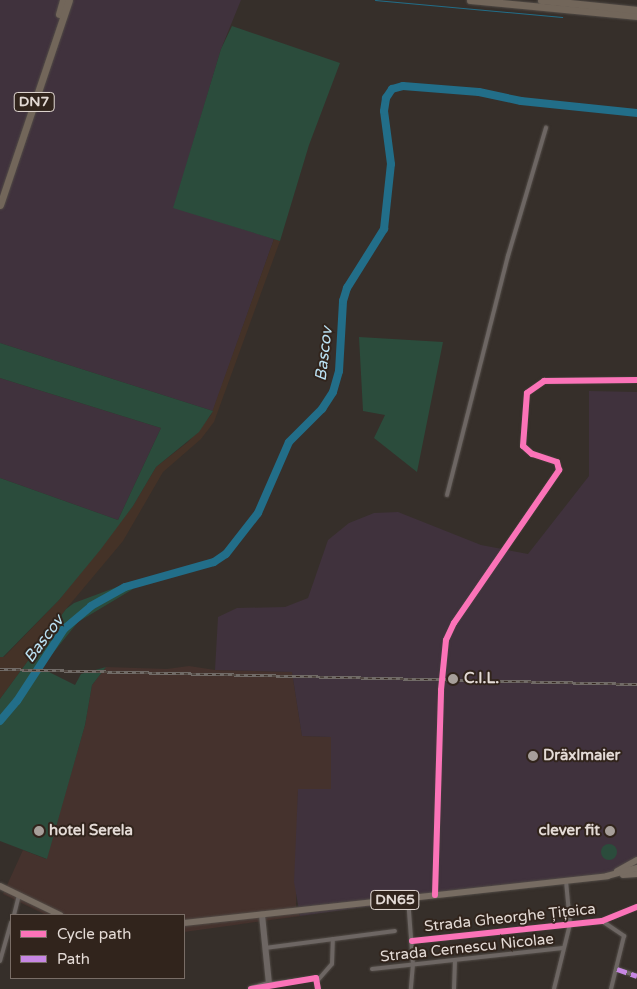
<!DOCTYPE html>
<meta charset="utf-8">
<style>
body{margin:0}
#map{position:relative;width:637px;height:989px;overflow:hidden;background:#362f2a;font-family:"Varela Round",sans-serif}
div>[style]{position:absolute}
.commercial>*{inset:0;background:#45322d}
.industrial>*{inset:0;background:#40323d}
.built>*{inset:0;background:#443227}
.green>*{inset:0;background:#2b4c3c}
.round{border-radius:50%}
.stream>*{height:1px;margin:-0.5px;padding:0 0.5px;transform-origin:0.5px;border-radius:0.5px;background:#226e89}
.river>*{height:8px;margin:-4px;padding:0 4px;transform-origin:4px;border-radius:4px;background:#226e89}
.roads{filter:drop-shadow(0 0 1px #514b46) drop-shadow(0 0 1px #514b46)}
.street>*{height:4px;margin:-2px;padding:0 2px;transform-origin:2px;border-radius:2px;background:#6d6663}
.secondary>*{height:5.5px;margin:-2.75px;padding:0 2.75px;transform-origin:2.75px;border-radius:2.75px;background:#6d6663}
.primary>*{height:6px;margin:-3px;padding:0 3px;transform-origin:3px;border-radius:3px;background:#776c62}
.highway>*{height:7px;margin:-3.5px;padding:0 3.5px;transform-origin:3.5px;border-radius:3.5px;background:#72665a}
.rail>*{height:3px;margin-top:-1.5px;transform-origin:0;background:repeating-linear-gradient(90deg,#31241c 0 4px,#716b67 0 8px);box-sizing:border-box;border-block:1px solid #716b67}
.quiet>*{height:5px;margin-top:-2.5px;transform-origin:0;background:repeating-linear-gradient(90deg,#c787e3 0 10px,transparent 0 15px)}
.cycleway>*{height:6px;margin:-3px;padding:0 3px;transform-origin:3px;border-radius:3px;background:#fb73b8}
.dots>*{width:14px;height:14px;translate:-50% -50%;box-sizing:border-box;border:2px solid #31241c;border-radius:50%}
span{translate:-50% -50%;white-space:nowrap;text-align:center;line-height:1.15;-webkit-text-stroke:4px #31241c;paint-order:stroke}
.shield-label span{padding:1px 4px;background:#31241c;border:1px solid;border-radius:4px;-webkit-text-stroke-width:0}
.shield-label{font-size:14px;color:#e4dbd6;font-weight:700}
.poi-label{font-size:15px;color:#e4dbd6;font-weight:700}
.left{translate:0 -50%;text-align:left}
.right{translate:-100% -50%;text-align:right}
.street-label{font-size:15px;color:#e4dbd6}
.water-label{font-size:16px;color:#bbe2f4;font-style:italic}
.legend{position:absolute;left:10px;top:914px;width:175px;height:65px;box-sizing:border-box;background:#31241c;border:1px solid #796d66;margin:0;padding:6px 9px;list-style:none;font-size:15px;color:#e4dbd6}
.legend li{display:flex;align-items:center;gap:10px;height:25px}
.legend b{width:25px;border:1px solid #796d66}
</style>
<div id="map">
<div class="commercial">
<i style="clip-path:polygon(189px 666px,215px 670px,292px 672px,302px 736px,331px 737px,331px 790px,298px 789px,296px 906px,300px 916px,184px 932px,184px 915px,46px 915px,3px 894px,23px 850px,46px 859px,85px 725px,92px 685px,106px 667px,167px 669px)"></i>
</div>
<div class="industrial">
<i style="clip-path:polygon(0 0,241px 0,221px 49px,174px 207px,274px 239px,213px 411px,0 343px)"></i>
<i style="clip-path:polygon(0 378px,161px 428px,118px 520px,0 478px)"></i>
<i style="clip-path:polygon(589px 391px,637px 392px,637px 869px,300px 916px,294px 882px,298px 789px,331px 789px,331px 737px,302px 736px,292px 672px,215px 670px,218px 617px,237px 608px,285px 607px,308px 598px,328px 540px,349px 523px,374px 513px,398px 512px,481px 545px,528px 554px,589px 476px)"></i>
</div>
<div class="built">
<i style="clip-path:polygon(274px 239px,280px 241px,214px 422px,201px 439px,163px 472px,123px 541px,66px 609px,0 699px,0 657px,4px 657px,59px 600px,133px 506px,156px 467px,188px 442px,211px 415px)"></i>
</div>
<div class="green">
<i style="clip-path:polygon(232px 26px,340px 63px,309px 145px,280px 241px,173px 208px,221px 49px)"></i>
<i style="clip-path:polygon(359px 337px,443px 342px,417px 472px,374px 438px,385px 415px,363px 411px)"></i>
<i style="clip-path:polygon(0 343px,213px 411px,199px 432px,156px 467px,133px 506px,101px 549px,59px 600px,3px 657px,0 657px,0 478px,118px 520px,161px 428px,0 378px)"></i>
<i style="clip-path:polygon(133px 581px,133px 589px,78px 622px,41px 668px,75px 685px,81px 674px,106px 667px,92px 685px,85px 725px,47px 859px,0 841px,0 699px,66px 609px,74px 603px)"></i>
<i class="round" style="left:601px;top:844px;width:16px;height:16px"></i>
</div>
<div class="stream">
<i style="left:375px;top:0;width:188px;rotate:5.2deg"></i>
</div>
<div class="river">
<i style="left:0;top:721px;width:26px;rotate:-50deg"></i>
<i style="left:17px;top:701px;width:86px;rotate:-56.9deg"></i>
<i style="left:64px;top:629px;width:35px;rotate:-40deg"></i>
<i style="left:91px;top:606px;width:39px;rotate:-29deg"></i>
<i style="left:125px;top:587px;width:92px;rotate:-15.7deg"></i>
<i style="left:214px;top:562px;width:14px;rotate:-34deg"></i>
<i style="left:226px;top:554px;width:52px;rotate:-52deg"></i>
<i style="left:258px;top:513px;width:77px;rotate:-66.4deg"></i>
<i style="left:289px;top:442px;width:47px;rotate:-45deg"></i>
<i style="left:322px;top:409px;width:20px;rotate:-57deg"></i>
<i style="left:333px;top:392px;width:22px;rotate:-74deg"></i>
<i style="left:339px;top:371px;width:70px;rotate:-86.7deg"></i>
<i style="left:343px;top:301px;width:14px;rotate:-73deg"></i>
<i style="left:347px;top:288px;width:70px;rotate:-57.9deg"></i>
<i style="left:384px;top:229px;width:65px;rotate:-83.9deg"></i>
<i style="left:391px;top:164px;width:53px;rotate:-97.5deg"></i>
<i style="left:384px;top:111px;width:13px;rotate:-81deg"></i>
<i style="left:386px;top:98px;width:11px;rotate:-56deg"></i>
<i style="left:392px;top:89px;width:11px;rotate:-15deg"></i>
<i style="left:403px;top:86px;width:76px;rotate:4.5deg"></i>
<i style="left:479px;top:92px;width:43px;rotate:12.1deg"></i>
<i style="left:521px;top:101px;width:117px;rotate:5.9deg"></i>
</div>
<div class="roads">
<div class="street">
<i style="left:447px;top:495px;width:247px;rotate:-75.7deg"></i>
<i style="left:508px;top:256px;width:134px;rotate:-73.5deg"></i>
<i style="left:435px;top:895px;width:205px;rotate:-88.3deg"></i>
<i style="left:441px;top:690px;width:50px;rotate:-84.3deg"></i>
<i style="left:446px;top:640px;width:19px;rotate:-65deg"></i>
<i style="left:454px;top:623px;width:186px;rotate:-55.5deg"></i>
<i style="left:559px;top:470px;width:8px;rotate:-104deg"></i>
<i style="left:557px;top:462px;width:26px;rotate:-162deg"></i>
<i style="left:532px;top:454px;width:12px;rotate:-138deg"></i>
<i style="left:523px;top:446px;width:53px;rotate:-85.7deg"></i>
<i style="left:527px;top:393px;width:21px;rotate:-35deg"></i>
<i style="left:544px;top:381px;width:93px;rotate:-0.6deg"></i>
<i style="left:408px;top:898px;width:66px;rotate:85.7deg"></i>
<i style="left:413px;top:964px;width:25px;rotate:95deg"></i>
<i style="left:14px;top:915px;width:21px;rotate:-76deg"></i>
<i style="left:602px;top:921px;width:27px;rotate:34deg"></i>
<i style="left:624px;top:936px;width:55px;rotate:103.8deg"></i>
<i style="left:412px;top:941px;width:191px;rotate:-6deg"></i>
<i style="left:602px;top:921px;width:38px;rotate:-22deg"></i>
<i style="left:265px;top:948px;width:131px;rotate:-7.5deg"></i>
<i style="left:0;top:961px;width:40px;rotate:-74deg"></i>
<i style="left:372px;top:969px;width:192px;rotate:-6.3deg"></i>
<i style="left:617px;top:969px;width:21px;rotate:19deg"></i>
<i style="left:318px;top:980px;width:21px;rotate:-49deg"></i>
<i style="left:332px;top:964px;width:25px;rotate:-88deg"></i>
<i style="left:269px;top:984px;width:47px;rotate:-7.3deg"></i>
<i style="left:316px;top:978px;width:11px;rotate:80deg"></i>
<i style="left:454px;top:989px;width:28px;rotate:-88deg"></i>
<i style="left:554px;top:989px;width:67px;rotate:-76.2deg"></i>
<i style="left:570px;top:924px;width:43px;rotate:-95.3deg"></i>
</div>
<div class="secondary">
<i style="left:251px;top:989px;width:19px;rotate:-16deg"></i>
<i style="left:269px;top:984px;width:69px;rotate:-95.8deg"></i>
</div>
<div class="primary">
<i style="left:617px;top:871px;width:23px;rotate:-29deg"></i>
<i style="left:623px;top:875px;width:14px;rotate:-4deg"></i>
<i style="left:0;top:886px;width:67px;rotate:25.8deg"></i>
<i style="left:184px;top:923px;width:426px;rotate:-6.3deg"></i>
<i style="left:607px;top:876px;width:31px;rotate:-15deg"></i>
</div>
<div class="highway">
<i style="left:470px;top:0;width:168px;rotate:5.5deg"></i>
<i style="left:541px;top:0;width:97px;rotate:5.9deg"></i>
<i style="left:59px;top:14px;width:15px;rotate:-74deg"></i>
<i style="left:0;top:205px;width:216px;rotate:-71.4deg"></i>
</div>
</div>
<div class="rail">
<i style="left:0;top:669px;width:637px;rotate:1.35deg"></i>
</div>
<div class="quiet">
<i style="left:617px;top:969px;width:21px;rotate:19deg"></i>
</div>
<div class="cycleway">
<i style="left:435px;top:895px;width:205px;rotate:-88.3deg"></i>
<i style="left:441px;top:690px;width:50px;rotate:-84.3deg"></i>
<i style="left:446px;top:640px;width:19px;rotate:-65deg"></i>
<i style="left:454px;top:623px;width:186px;rotate:-55.5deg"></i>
<i style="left:559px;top:470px;width:8px;rotate:-104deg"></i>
<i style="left:557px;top:462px;width:26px;rotate:-162deg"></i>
<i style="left:532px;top:454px;width:12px;rotate:-138deg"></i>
<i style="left:523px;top:446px;width:53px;rotate:-85.7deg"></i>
<i style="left:527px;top:393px;width:21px;rotate:-35deg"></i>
<i style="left:544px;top:381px;width:93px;rotate:-0.6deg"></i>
<i style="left:412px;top:941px;width:191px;rotate:-6deg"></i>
<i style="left:602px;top:921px;width:38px;rotate:-22deg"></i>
<i style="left:251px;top:989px;width:66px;rotate:-9.6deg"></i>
<i style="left:316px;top:978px;width:11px;rotate:80deg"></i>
</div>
<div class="dots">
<i style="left:453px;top:679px;background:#a79f9a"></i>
<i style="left:533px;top:756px;background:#a79f9a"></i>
<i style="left:39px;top:831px;background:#a79f9a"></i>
<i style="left:610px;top:831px;background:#a79f9a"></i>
</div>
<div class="shield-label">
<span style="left:34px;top:102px">DN7</span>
<span style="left:395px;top:900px">DN65</span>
</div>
<div class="poi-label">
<span class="left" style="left:464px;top:679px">C.I.L.</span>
<span class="left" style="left:543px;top:756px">Dräxlmaier</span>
<span class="left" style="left:49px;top:831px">hotel Serela</span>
<span class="right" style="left:600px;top:831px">clever fit</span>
</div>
<div class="street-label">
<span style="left:510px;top:918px;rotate:-6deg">Strada Gheorghe Țițeica</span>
<span style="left:467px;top:948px;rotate:-6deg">Strada Cernescu Nicolae</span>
</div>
<div class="water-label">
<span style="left:324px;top:354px;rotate:-83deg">Bascov</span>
<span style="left:44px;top:639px;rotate:-53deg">Bascov</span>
</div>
<ul class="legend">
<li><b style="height:6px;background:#fb73b8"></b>Cycle path</li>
<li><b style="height:6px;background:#c787e3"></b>Path</li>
</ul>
</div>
